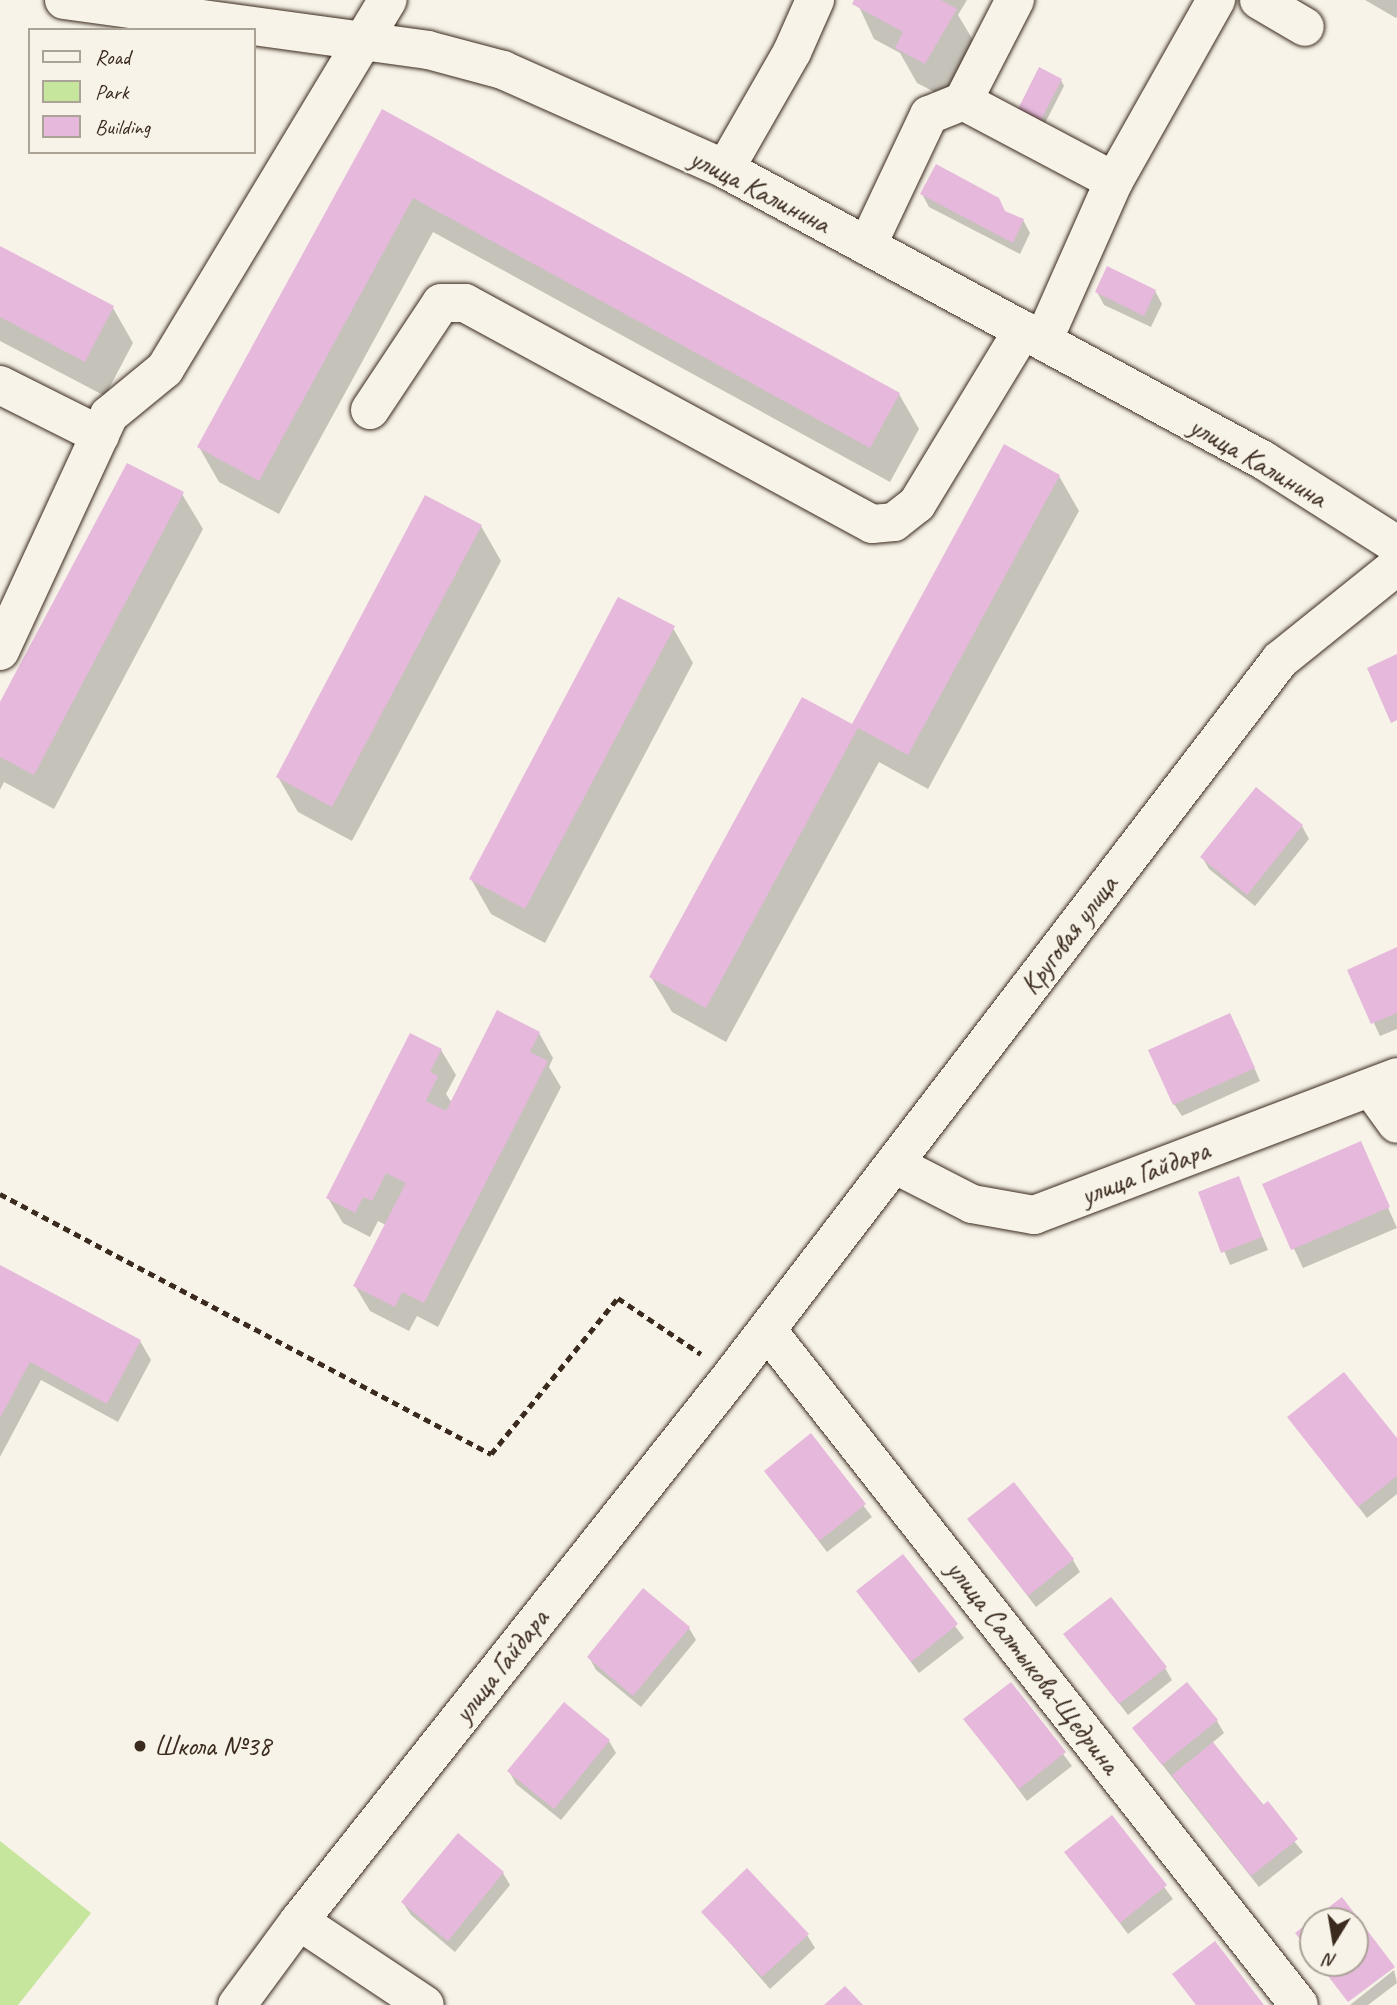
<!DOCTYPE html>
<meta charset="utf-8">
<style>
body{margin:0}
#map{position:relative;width:1397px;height:2005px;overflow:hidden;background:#f7f3e8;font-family:Caveat,sans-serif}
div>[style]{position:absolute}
.green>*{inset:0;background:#c6e59d}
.shadow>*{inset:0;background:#0003}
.building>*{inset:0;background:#e5b8dc}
.path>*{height:4.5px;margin-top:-2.25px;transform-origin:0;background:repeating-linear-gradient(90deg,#3b2a1e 0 7px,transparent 0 12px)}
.roads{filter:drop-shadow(0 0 2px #3b2a1e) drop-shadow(0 0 2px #3b2a1e)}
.minor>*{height:38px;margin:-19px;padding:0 19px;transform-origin:19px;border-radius:19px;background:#f7f3e8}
.dots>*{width:19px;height:19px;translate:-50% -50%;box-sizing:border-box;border:4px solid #f7f3e8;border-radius:50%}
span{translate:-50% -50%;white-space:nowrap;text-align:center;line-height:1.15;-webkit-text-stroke:5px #f7f3e8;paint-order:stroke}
.street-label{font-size:28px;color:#3b2a1e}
.poi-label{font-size:28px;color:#3b2a1e}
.left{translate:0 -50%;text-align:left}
.legend{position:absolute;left:28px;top:28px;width:228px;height:126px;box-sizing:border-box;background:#f7f3e8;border:2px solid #aca397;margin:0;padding:9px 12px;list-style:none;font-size:21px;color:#3b2a1e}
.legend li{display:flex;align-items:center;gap:14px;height:35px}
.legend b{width:35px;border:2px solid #aca397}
.north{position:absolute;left:1299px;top:1907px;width:70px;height:70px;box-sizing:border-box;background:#f7f3e8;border:2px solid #aca397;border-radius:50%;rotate:191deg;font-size:19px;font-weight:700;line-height:28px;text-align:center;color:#3b2a1e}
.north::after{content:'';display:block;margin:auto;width:24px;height:32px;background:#3b2a1e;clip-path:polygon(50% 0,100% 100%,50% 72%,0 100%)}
</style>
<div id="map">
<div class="green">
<i style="clip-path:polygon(0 1841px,91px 1913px,18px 2005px,0 2005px)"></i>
</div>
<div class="shadow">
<i style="clip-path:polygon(856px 0,967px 0,958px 15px,976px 45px,946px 98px,917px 83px,900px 53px,874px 39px)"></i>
<i style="clip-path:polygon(1365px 0,1397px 0,1397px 17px,1396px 18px)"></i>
<i style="clip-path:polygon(1061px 80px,1064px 86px,1043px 127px,1019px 111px)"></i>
<i style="clip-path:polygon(383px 112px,899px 394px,919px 429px,890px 482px,433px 232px,279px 514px,219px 482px,199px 447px)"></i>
<i style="clip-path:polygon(922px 194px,1006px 213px,1023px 220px,1030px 233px,1020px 254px,929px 207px)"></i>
<i style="clip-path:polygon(0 248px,113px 308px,133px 343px,105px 396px,0 341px)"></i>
<i style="clip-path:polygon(1155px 291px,1162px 304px,1151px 327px,1104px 305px,1097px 292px)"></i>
<i style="clip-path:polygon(1059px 476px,1079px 511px,928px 789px,879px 762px,726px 1042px,672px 1012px,651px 977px)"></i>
<i style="clip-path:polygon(182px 494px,203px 529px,54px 809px,4px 782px,0 790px,0 706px)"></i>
<i style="clip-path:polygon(481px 526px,501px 561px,352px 841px,298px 812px,278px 777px)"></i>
<i style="clip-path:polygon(673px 628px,693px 663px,545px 943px,491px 914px,471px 879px)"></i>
<i style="clip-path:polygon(1302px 826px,1309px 839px,1255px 906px,1209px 869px,1202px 857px)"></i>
<i style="clip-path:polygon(1397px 949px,1397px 1029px,1380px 1036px,1349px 970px)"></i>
<i style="clip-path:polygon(1237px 1028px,1260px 1081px,1182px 1116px,1174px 1104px)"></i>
<i style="clip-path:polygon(539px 1033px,553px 1058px,549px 1067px,561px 1087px,438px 1327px,417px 1316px,409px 1331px,370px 1311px,355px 1286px,386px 1225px,378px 1221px,370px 1237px,343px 1223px,328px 1198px,441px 1050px,456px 1075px,446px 1094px,452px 1103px)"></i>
<i style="clip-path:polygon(1360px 1144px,1397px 1228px,1303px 1268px,1264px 1185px)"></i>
<i style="clip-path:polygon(1238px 1178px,1268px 1250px,1230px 1265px,1200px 1193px)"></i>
<i style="clip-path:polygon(0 1267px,140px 1341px,151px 1360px,118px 1422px,41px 1380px,0 1457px)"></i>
<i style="clip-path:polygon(1289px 1417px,1397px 1441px,1397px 1494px,1367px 1518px)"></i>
<i style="clip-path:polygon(811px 1436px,872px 1517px,827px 1552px,766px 1471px)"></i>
<i style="clip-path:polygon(969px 1519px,1073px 1560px,1080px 1572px,1036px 1607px)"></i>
<i style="clip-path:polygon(903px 1557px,964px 1638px,919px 1673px,858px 1592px)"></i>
<i style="clip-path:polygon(689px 1628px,696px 1640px,641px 1707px,596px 1670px,589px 1657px)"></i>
<i style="clip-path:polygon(1066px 1634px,1165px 1668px,1172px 1680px,1128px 1715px)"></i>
<i style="clip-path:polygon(1011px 1684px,1072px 1766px,1027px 1801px,966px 1719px)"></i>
<i style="clip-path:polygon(1217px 1721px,1224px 1733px,1212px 1743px,1303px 1852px,1259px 1887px,1134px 1729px)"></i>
<i style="clip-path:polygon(609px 1741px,616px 1753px,561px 1820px,516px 1784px,509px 1771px)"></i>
<i style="clip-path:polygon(1112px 1817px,1173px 1899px,1128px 1934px,1066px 1852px)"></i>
<i style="clip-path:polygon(503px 1873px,510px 1885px,455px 1952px,411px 1915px,403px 1903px)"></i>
<i style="clip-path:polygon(703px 1912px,807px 1935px,815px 1948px,770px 1989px)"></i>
<i style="clip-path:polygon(1394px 1970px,1397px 1983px,1368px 2005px,1350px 2005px)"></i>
</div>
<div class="building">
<i style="clip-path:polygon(854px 0,941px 0,957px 9px,925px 64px,895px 48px,903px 32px,852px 4px)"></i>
<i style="clip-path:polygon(1039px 67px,1062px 79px,1040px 122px,1017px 111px)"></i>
<i style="clip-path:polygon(382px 109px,900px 393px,870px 448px,413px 198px,259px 481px,197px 447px)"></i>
<i style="clip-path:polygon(936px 164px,999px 198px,1005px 211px,1024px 219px,1013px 243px,920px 194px)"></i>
<i style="clip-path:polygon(0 246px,114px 306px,85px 362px,0 317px)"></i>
<i style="clip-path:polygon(1107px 266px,1156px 290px,1144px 316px,1095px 292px)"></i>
<i style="clip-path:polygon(1004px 444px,1060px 475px,908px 755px,858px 728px,706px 1008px,649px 977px,802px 697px,852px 724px)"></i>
<i style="clip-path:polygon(127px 463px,184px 492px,34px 775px,0 757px,0 702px)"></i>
<i style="clip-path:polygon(425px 495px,482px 525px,332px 807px,276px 777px)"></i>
<i style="clip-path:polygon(618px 597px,675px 626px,525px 909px,469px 879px)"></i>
<i style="clip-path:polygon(1397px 654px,1397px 720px,1391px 723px,1367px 668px)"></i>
<i style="clip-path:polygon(1256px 787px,1303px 825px,1247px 895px,1200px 857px)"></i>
<i style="clip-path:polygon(1397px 947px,1397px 1013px,1371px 1024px,1347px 970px)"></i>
<i style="clip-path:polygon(497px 1010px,540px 1032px,530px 1052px,548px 1061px,424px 1303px,402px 1292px,395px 1307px,353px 1286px,406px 1183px,386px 1173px,372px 1201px,363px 1197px,355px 1213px,326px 1198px,410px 1033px,442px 1049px,430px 1072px,438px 1076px,426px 1101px,446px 1111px)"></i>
<i style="clip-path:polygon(1230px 1013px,1255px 1068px,1173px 1105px,1148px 1050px)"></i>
<i style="clip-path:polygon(1361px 1141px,1390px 1207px,1291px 1250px,1262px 1184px)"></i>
<i style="clip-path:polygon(1239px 1176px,1262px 1237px,1221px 1253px,1198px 1192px)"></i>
<i style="clip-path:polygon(0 1265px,141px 1340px,107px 1404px,30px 1362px,0 1418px)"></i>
<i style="clip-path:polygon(1344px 1372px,1397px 1438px,1397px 1476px,1358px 1507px,1287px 1417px)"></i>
<i style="clip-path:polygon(811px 1433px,866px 1504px,819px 1541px,764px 1471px)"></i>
<i style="clip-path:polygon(1014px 1482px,1074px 1559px,1028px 1596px,967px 1519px)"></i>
<i style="clip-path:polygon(903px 1554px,958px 1624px,911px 1662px,856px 1591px)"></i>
<i style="clip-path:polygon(643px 1588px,690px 1627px,633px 1696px,587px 1657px)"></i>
<i style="clip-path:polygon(1111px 1597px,1167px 1667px,1119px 1704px,1063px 1634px)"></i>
<i style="clip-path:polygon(1011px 1682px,1066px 1752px,1019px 1789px,963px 1719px)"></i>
<i style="clip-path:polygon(1187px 1682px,1218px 1720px,1162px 1765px,1132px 1728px)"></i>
<i style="clip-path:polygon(564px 1702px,610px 1740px,554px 1809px,507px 1771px)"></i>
<i style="clip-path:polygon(1213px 1742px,1263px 1805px,1268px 1801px,1298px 1839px,1251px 1876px,1172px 1775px)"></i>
<i style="clip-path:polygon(1112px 1815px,1167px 1885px,1120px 1923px,1064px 1852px)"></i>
<i style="clip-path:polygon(458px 1833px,504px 1872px,448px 1941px,401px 1902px)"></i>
<i style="clip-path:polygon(747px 1868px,809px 1934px,762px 1977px,701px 1912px)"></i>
<i style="clip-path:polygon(1342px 1897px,1395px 1967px,1348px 2002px,1318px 1963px,1355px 1963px,1355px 1921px,1313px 1921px,1313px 1956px,1295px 1933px)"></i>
<i style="clip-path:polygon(1215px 1941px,1264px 2005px,1196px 2005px,1172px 1974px)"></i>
<i style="clip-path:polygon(845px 1986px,863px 2005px,824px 2005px)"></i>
</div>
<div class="path">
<i style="left:0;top:1194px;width:556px;rotate:27.9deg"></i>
<i style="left:491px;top:1454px;width:201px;rotate:-50.9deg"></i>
<i style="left:618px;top:1298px;width:100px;rotate:34deg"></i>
</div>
<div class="roads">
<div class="minor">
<i style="left:64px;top:0;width:367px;rotate:7.8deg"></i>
<i style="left:428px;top:50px;width:78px;rotate:14.9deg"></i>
<i style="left:503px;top:70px;width:243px;rotate:24deg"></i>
<i style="left:725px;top:169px;width:612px;rotate:28.41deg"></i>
<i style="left:1263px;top:460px;width:159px;rotate:32.4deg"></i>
<i style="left:1259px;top:0;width:53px;rotate:30.4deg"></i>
<i style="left:963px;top:101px;width:171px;rotate:27.9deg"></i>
<i style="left:725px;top:169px;width:135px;rotate:-60.2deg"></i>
<i style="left:792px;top:52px;width:57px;rotate:-66.1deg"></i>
<i style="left:867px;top:246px;width:145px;rotate:-64.7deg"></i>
<i style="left:929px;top:115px;width:37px;rotate:-22deg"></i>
<i style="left:963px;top:101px;width:114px;rotate:-62.8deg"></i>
<i style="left:1043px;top:341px;width:175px;rotate:-66.1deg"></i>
<i style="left:1114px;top:181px;width:208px;rotate:-60.6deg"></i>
<i style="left:0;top:385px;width:112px;rotate:26.6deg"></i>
<i style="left:370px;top:410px;width:128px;rotate:-56.4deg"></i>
<i style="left:441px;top:303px;width:24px"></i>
<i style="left:465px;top:303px;width:463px;rotate:28.5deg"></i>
<i style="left:872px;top:524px;width:22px;rotate:-5deg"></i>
<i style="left:894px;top:522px;width:29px;rotate:-38deg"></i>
<i style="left:917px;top:504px;width:204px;rotate:-58.7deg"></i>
<i style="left:0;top:651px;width:260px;rotate:-65.2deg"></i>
<i style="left:109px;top:415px;width:72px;rotate:-39.4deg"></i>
<i style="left:165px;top:369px;width:431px;rotate:-58.9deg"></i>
<i style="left:1371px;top:1088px;width:44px;rotate:54.2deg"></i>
<i style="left:894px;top:1164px;width:88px;rotate:27.1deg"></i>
<i style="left:972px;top:1204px;width:63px;rotate:10.1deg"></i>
<i style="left:1034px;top:1215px;width:388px;rotate:-20.8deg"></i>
<i style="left:767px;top:1330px;width:859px;rotate:51.76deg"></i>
<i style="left:299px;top:1921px;width:151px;rotate:33.7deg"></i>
<i style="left:237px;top:2005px;width:104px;rotate:-53.6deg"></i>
<i style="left:299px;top:1921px;width:697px;rotate:-51.58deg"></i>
<i style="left:732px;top:1375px;width:901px;rotate:-52.53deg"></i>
<i style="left:1280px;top:660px;width:150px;rotate:-38.8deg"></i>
</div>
</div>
<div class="dots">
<i style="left:140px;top:1746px;background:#3b2a1e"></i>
</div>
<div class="street-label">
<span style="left:760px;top:191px;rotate:27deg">улица Калинина</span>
<span style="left:1258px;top:462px;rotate:30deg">улица Калинина</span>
<span style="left:1069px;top:935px;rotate:-53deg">Круговая улица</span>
<span style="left:1145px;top:1173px;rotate:-21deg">улица Гайдара</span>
<span style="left:501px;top:1666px;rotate:-52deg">улица Гайдара</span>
<span style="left:1033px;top:1667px;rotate:52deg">улица Салтыкова-Щедрина</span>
</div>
<div class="poi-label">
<span class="left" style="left:154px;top:1746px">Школа №38</span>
</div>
<ul class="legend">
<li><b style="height:9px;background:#f7f3e8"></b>Road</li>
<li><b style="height:19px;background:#c6e59d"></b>Park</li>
<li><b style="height:19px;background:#e5b8dc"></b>Building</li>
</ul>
<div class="north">N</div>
</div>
